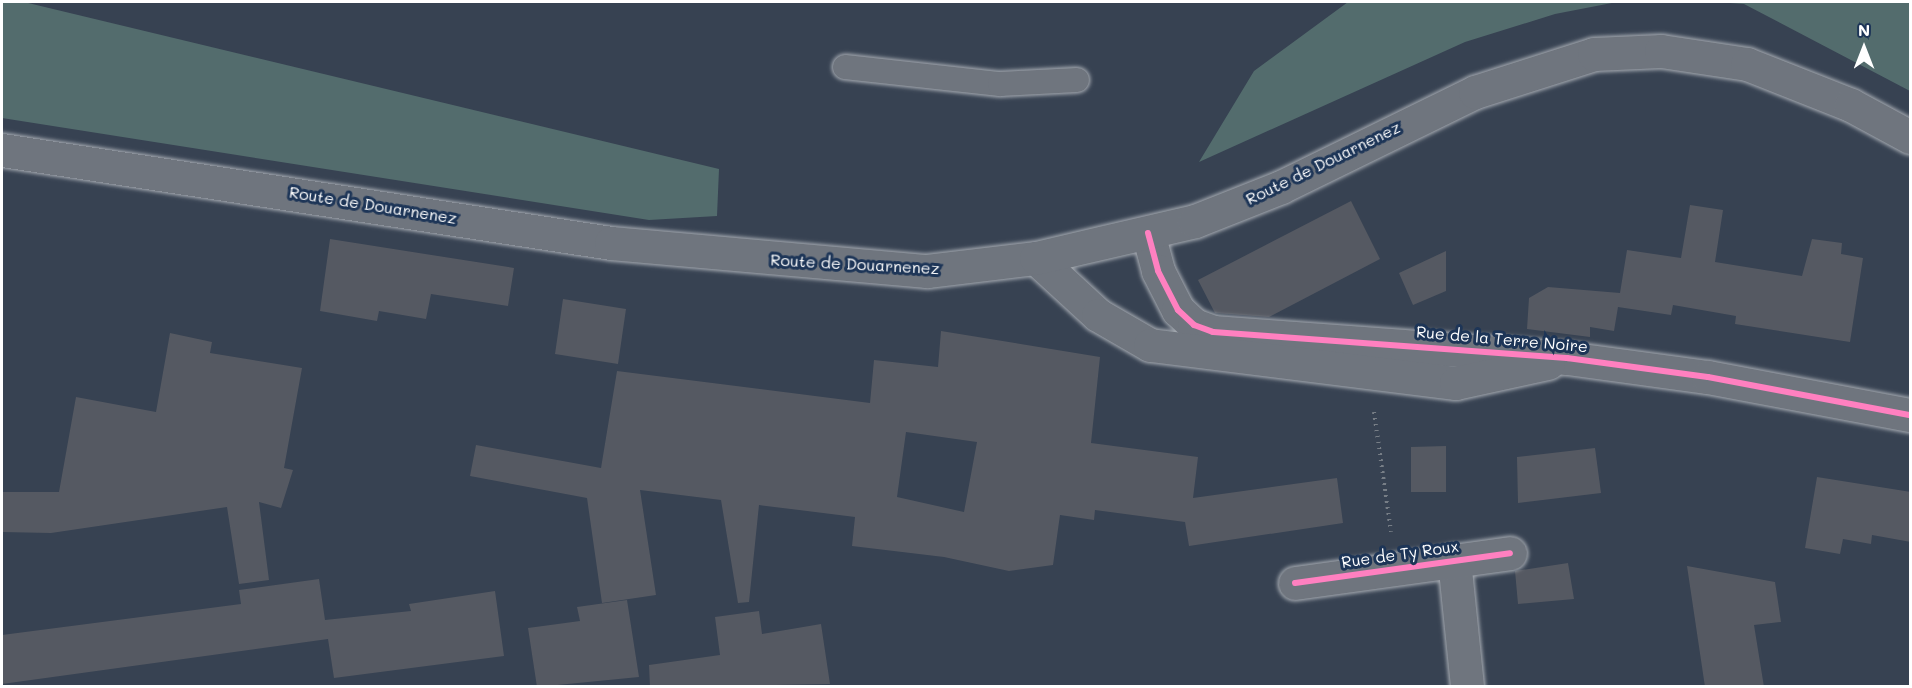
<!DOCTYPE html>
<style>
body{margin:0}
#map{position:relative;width:1912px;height:688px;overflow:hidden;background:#374252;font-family:Mali,sans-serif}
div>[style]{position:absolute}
.green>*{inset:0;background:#536c6d}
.building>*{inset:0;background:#555962}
.path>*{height:4px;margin-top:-2px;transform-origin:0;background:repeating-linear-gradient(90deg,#777e86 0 1.5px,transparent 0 6px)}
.roads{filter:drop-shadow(0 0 2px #a5aab1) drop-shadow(0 0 2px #a5aab1)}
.service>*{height:24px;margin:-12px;padding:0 12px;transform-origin:12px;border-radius:12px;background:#6f757e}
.minor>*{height:33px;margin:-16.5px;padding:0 16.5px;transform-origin:16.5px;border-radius:16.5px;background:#6f757e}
.tertiary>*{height:33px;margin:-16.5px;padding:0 16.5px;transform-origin:16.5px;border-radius:16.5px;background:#6f757e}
.secondary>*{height:33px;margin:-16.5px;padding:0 16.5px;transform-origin:16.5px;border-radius:16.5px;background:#6f757e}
.cycleway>*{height:6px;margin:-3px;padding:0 3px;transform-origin:3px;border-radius:3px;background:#ff80c0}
span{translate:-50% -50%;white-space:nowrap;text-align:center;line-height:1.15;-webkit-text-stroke:6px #1d3557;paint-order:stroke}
.street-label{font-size:16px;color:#fff}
.frame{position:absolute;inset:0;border:3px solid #fff;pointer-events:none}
.north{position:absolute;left:1834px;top:18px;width:60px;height:60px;-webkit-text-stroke:4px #1d3557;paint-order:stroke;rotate:0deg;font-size:16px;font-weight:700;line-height:24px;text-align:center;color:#fff}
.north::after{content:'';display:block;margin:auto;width:21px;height:27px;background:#fff;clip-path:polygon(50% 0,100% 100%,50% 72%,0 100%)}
</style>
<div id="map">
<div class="green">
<i style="clip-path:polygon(2px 2px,24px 2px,719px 169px,717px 216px,649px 220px,2px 118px)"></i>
<i style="clip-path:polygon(1348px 2px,1617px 2px,1555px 14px,1465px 42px,1199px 162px,1254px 71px)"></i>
<i style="clip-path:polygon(1717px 2px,1910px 2px,1910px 91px,1744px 4px)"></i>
</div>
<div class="building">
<i style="clip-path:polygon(1351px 201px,1380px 259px,1269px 317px,1215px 313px,1198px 280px)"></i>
<i style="clip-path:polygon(1690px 205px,1723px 210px,1715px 262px,1802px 276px,1812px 239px,1842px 243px,1841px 254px,1863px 258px,1850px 342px,1735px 324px,1736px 316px,1673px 305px,1671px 315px,1618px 307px,1614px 331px,1590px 327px,1590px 337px,1527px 329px,1529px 298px,1548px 287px,1620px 293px,1627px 250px,1681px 258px)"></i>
<i style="clip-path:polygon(330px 239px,514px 268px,508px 306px,431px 294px,426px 319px,379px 311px,377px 321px,320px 311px)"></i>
<i style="clip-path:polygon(1446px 251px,1446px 291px,1413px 305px,1399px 273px)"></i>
<i style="clip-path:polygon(563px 299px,626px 309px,618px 364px,555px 354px)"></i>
<i style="clip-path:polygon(evenodd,941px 331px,1100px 357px,1091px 443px,1198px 457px,1193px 498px,1337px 478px,1343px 523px,1189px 546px,1185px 522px,1095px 510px,1094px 520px,1060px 515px,1053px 565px,1009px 571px,944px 557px,852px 546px,855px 517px,759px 505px,749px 602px,738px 603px,721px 500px,640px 490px,656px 595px,602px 603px,587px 498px,470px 476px,476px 445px,601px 468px,617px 371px,870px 403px,874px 360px,938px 367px,941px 331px,906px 432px,977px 442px,964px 512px,897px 497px,906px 432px)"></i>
<i style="clip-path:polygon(170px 333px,212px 342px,210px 353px,302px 368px,284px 468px,293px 470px,281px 508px,259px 502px,269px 580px,239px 584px,227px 507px,51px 533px,2px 532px,2px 492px,59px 492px,76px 397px,156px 412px)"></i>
<i style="clip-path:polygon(1446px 446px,1446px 492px,1411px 492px,1411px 447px)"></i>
<i style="clip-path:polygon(1595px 448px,1601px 493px,1518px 503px,1517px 457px)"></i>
<i style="clip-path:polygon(1817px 477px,1911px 492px,1911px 542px,1872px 535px,1871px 544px,1843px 539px,1840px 554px,1805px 548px)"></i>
<i style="clip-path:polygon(1568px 563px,1574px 599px,1518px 604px,1515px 571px)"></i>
<i style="clip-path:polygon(1687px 566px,1775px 582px,1781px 622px,1754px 625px,1764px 687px,1705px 687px)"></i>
<i style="clip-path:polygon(319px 579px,325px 620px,411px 611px,409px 604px,495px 591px,504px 656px,334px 678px,328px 639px,2px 684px,2px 635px,241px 604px,239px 590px)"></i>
<i style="clip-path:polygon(627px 600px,639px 677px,537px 687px,528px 628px,580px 621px,577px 607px)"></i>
<i style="clip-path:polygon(759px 611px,762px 634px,821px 624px,830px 684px,650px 687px,649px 665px,720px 655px,715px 617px)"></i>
</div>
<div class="path">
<i style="left:1374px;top:412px;width:121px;rotate:81.9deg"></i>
</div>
<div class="roads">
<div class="service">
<i style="left:845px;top:67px;width:156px;rotate:6.3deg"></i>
<i style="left:1000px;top:84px;width:77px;rotate:-3deg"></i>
</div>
<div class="minor">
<i style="left:1454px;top:560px;width:127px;rotate:84.1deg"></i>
<i style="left:1295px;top:583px;width:217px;rotate:-7.9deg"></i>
</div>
<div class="tertiary">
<i style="left:1148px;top:233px;width:39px;rotate:75deg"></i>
<i style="left:1158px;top:271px;width:44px;rotate:62.9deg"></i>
<i style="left:1178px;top:310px;width:22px;rotate:43deg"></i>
<i style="left:1194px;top:325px;width:20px;rotate:20deg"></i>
<i style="left:1213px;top:332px;width:355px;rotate:4.2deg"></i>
<i style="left:1567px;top:358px;width:142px;rotate:7.7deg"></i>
<i style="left:1708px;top:377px;width:206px;rotate:10.7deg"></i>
<i style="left:1036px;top:258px;width:84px;rotate:42.6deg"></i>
<i style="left:1098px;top:315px;width:60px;rotate:30deg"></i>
<i style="left:1150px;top:345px;width:308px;rotate:7.1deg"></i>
<i style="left:1456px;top:383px;width:94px;rotate:-12.3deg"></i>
</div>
<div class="secondary">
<i style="left:2px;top:150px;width:616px;rotate:8.68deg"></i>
<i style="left:611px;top:243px;width:317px;rotate:5.1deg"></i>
<i style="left:927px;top:271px;width:110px;rotate:-6.8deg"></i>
<i style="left:1036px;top:258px;width:163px;rotate:-13.1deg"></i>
<i style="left:1195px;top:221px;width:92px;rotate:-21.6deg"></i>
<i style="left:1281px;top:187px;width:216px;rotate:-26.1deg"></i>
<i style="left:1475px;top:92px;width:125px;rotate:-17.7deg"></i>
<i style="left:1594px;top:54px;width:67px;rotate:-2.6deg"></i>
<i style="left:1661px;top:51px;width:87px;rotate:8.6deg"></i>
<i style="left:1747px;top:64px;width:112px;rotate:21.5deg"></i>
<i style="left:1851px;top:105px;width:67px;rotate:28.5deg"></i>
</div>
</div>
<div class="cycleway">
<i style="left:1148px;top:233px;width:39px;rotate:75deg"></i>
<i style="left:1158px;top:271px;width:44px;rotate:62.9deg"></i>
<i style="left:1178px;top:310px;width:22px;rotate:43deg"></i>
<i style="left:1194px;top:325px;width:20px;rotate:20deg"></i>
<i style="left:1213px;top:332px;width:355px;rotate:4.2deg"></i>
<i style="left:1567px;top:358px;width:142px;rotate:7.7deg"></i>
<i style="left:1708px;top:377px;width:206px;rotate:10.7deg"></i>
<i style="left:1295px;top:583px;width:217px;rotate:-7.9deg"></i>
</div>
<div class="street-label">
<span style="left:1323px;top:163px;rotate:-26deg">Route de Douarnenez</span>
<span style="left:373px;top:205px;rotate:9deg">Route de Douarnenez</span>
<span style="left:855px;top:264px;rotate:3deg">Route de Douarnenez</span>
<span style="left:1502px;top:339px;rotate:5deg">Rue de la Terre Noire</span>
<span style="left:1400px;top:554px;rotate:-8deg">Rue de Ty Roux</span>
</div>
<div class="frame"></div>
<div class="north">N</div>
</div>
